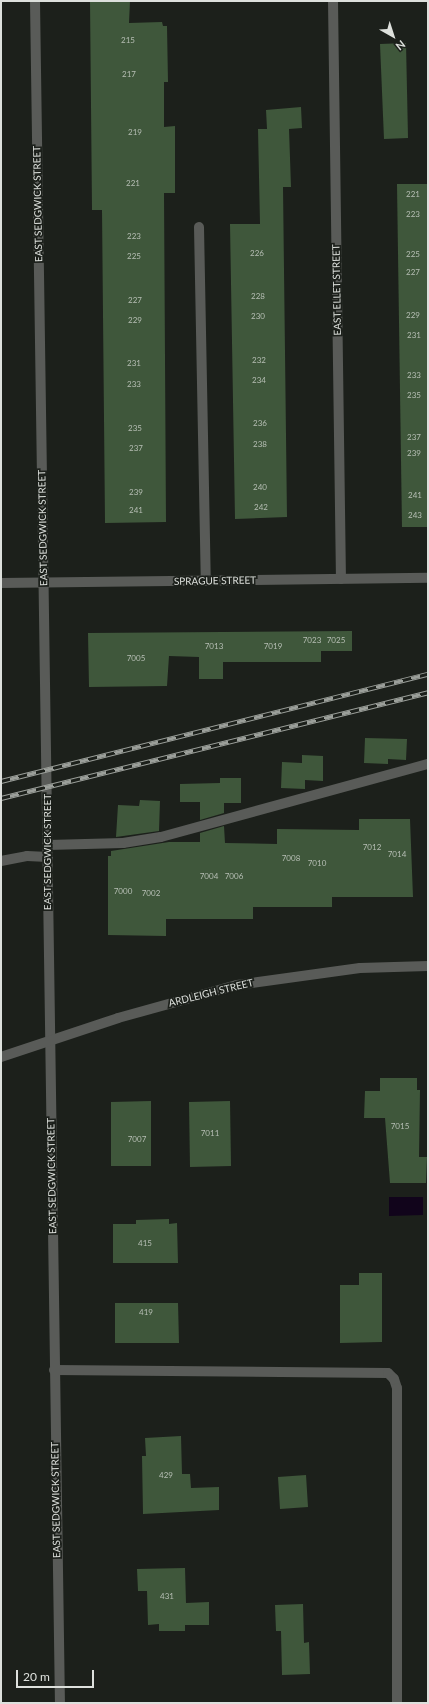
<!DOCTYPE html>
<style>
body{margin:0}
#map{position:relative;width:429px;height:1704px;overflow:hidden;background:#1c201b;font-family:Lato,sans-serif}
div>[style]{position:absolute}
.water>*{inset:0;background:#11041b}
.building>*{inset:0;background:#3f573b}
.service>*{height:10px;margin:-5px;padding:0 5px;transform-origin:5px;border-radius:5px;background:#595b58}
.minor>*{height:10px;margin:-5px;padding:0 5px;transform-origin:5px;border-radius:5px;background:#595b58}
.rail>*{height:4.5px;margin-top:-2.25px;transform-origin:0;background:repeating-linear-gradient(90deg,#1c201b 0 9px,#9b9f9a 0 18px);box-sizing:border-box;border-block:1px solid #9b9f9a}
span{translate:-50% -50%;white-space:nowrap;text-align:center;line-height:1.15;-webkit-text-stroke:3.5px #1c201b;paint-order:stroke}
.number-label{font-size:8px;color:#b6beb4}
.number-label span{-webkit-text-stroke-width:0}
.street-label{font-size:10px;color:#dde0dc}
.frame{position:absolute;inset:0;border:2px solid #dde0dc;pointer-events:none}
.north{position:absolute;left:373px;top:16px;width:40px;height:40px;-webkit-text-stroke:3px #1c201b;paint-order:stroke;rotate:141deg;font-size:11px;font-weight:700;line-height:16px;text-align:center;color:#dde0dc}
.north::after{content:'';display:block;margin:auto;width:14px;height:18px;background:#dde0dc;clip-path:polygon(50% 0,100% 100%,50% 72%,0 100%)}
.scale{position:absolute;left:16px;top:1670px;width:78px;height:18px;box-sizing:border-box;border:2px solid #dde0dc;border-top:0;padding-left:5px;font-size:12px;line-height:14px;white-space:nowrap;color:#dde0dc;-webkit-text-stroke:3px #1c201b;paint-order:stroke}
</style>
<div id="map">
<div class="water">
<i style="clip-path:polygon(389px 1197px,423px 1197px,423px 1215px,389px 1216px)"></i>
</div>
<div class="building">
<i style="clip-path:polygon(90px 1px,130px 1px,129px 23px,162px 22px,163px 26px,167px 26px,168px 82px,164px 82px,164px 127px,175px 126px,175px 193px,164px 193px,166px 522px,105px 523px,102px 210px,92px 210px)"></i>
<i style="clip-path:polygon(406px 43px,408px 138px,384px 139px,380px 44px)"></i>
<i style="clip-path:polygon(301px 107px,302px 128px,289px 129px,291px 187px,283px 187px,287px 517px,235px 519px,230px 224px,260px 224px,258px 129px,267px 129px,266px 110px)"></i>
<i style="clip-path:polygon(397px 184px,428px 184px,428px 527px,402px 527px)"></i>
<i style="clip-path:polygon(352px 631px,352px 651px,321px 651px,321px 662px,223px 662px,223px 679px,199px 679px,199px 657px,169px 656px,167px 686px,89px 687px,88px 633px)"></i>
<i style="clip-path:polygon(365px 738px,407px 739px,406px 760px,388px 759px,388px 764px,364px 763px)"></i>
<i style="clip-path:polygon(302px 755px,323px 756px,323px 781px,305px 780px,305px 789px,281px 788px,282px 762px,302px 763px)"></i>
<i style="clip-path:polygon(220px 778px,241px 778px,241px 803px,224px 803px,224px 813px,200px 820px,200px 802px,180px 802px,180px 784px,220px 783px)"></i>
<i style="clip-path:polygon(140px 800px,160px 801px,159px 831px,116px 837px,118px 805px,139px 806px)"></i>
<i style="clip-path:polygon(359px 819px,410px 819px,413px 897px,332px 897px,332px 907px,253px 907px,253px 919px,166px 919px,166px 936px,108px 935px,108px 856px,111px 856px,111px 851px,169px 842px,200px 842px,200px 833px,224px 826px,225px 843px,277px 844px,277px 829px,359px 830px)"></i>
<i style="clip-path:polygon(380px 1078px,417px 1078px,417px 1090px,420px 1090px,419px 1157px,427px 1157px,426px 1183px,390px 1183px,385px 1118px,364px 1118px,365px 1091px,380px 1091px)"></i>
<i style="clip-path:polygon(151px 1101px,151px 1166px,111px 1166px,111px 1102px)"></i>
<i style="clip-path:polygon(230px 1101px,231px 1166px,190px 1167px,189px 1102px)"></i>
<i style="clip-path:polygon(169px 1219px,169px 1224px,177px 1223px,178px 1263px,113px 1263px,113px 1224px,136px 1224px,136px 1220px)"></i>
<i style="clip-path:polygon(359px 1273px,382px 1273px,382px 1342px,340px 1343px,340px 1285px,359px 1285px)"></i>
<i style="clip-path:polygon(115px 1303px,178px 1303px,179px 1343px,115px 1343px)"></i>
<i style="clip-path:polygon(181px 1436px,182px 1474px,190px 1474px,191px 1488px,219px 1487px,219px 1510px,143px 1514px,142px 1456px,146px 1456px,145px 1438px)"></i>
<i style="clip-path:polygon(306px 1475px,308px 1507px,280px 1509px,278px 1477px)"></i>
<i style="clip-path:polygon(185px 1568px,186px 1603px,209px 1602px,209px 1625px,185px 1625px,185px 1631px,159px 1631px,159px 1624px,148px 1625px,147px 1591px,138px 1591px,137px 1569px)"></i>
<i style="clip-path:polygon(303px 1604px,304px 1643px,309px 1642px,310px 1674px,282px 1675px,281px 1631px,276px 1631px,275px 1605px)"></i>
</div>
<div class="service">
<i style="left:199px;top:227px;width:354px;rotate:88.9deg"></i>
<i style="left:48px;top:845px;width:75px;rotate:-1.5deg"></i>
<i style="left:123px;top:843px;width:38px;rotate:-9deg"></i>
<i style="left:161px;top:837px;width:277px;rotate:-15.3deg"></i>
<i style="left:1px;top:861px;width:26px;rotate:-11deg"></i>
<i style="left:27px;top:856px;width:21px;rotate:3deg"></i>
<i style="left:54px;top:1370px;width:334px;rotate:0.5deg"></i>
<i style="left:388px;top:1373px;width:8px;rotate:45deg"></i>
<i style="left:394px;top:1379px;width:9px;rotate:72deg"></i>
<i style="left:397px;top:1388px;width:315px;rotate:90deg"></i>
</div>
<div class="minor">
<i style="left:35px;top:1px;width:1702px;rotate:89.16deg"></i>
<i style="left:333px;top:1px;width:578px;rotate:89.21deg"></i>
<i style="left:1px;top:583px;width:427px;rotate:-0.7deg"></i>
<i style="left:1px;top:1057px;width:123px;rotate:-18.4deg"></i>
<i style="left:118px;top:1018px;width:123px;rotate:-15.5deg"></i>
<i style="left:237px;top:985px;width:124px;rotate:-7.9deg"></i>
<i style="left:360px;top:968px;width:68px;rotate:-1.7deg"></i>
</div>
<div class="rail">
<i style="left:1px;top:781px;width:440px;rotate:-14.1deg"></i>
<i style="left:1px;top:798px;width:440px;rotate:-13.9deg"></i>
</div>
<div class="number-label">
<span style="left:128px;top:41px">215</span>
<span style="left:129px;top:75px">217</span>
<span style="left:135px;top:133px">219</span>
<span style="left:133px;top:184px">221</span>
<span style="left:413px;top:195px">221</span>
<span style="left:413px;top:215px">223</span>
<span style="left:134px;top:237px">223</span>
<span style="left:257px;top:254px">226</span>
<span style="left:413px;top:255px">225</span>
<span style="left:134px;top:257px">225</span>
<span style="left:413px;top:273px">227</span>
<span style="left:258px;top:297px">228</span>
<span style="left:135px;top:301px">227</span>
<span style="left:413px;top:316px">229</span>
<span style="left:258px;top:317px">230</span>
<span style="left:135px;top:321px">229</span>
<span style="left:414px;top:336px">231</span>
<span style="left:259px;top:361px">232</span>
<span style="left:134px;top:364px">231</span>
<span style="left:414px;top:376px">233</span>
<span style="left:259px;top:381px">234</span>
<span style="left:134px;top:385px">233</span>
<span style="left:414px;top:396px">235</span>
<span style="left:260px;top:424px">236</span>
<span style="left:135px;top:429px">235</span>
<span style="left:414px;top:438px">237</span>
<span style="left:260px;top:445px">238</span>
<span style="left:136px;top:449px">237</span>
<span style="left:414px;top:454px">239</span>
<span style="left:260px;top:488px">240</span>
<span style="left:136px;top:493px">239</span>
<span style="left:415px;top:496px">241</span>
<span style="left:261px;top:508px">242</span>
<span style="left:136px;top:511px">241</span>
<span style="left:415px;top:516px">243</span>
<span style="left:312px;top:641px">7023</span>
<span style="left:336px;top:641px">7025</span>
<span style="left:214px;top:647px">7013</span>
<span style="left:273px;top:647px">7019</span>
<span style="left:136px;top:659px">7005</span>
<span style="left:372px;top:848px">7012</span>
<span style="left:397px;top:855px">7014</span>
<span style="left:291px;top:859px">7008</span>
<span style="left:317px;top:864px">7010</span>
<span style="left:209px;top:877px">7004</span>
<span style="left:234px;top:877px">7006</span>
<span style="left:123px;top:892px">7000</span>
<span style="left:151px;top:894px">7002</span>
<span style="left:400px;top:1127px">7015</span>
<span style="left:210px;top:1134px">7011</span>
<span style="left:137px;top:1140px">7007</span>
<span style="left:145px;top:1244px">415</span>
<span style="left:146px;top:1313px">419</span>
<span style="left:166px;top:1476px">429</span>
<span style="left:167px;top:1597px">431</span>
</div>
<div class="street-label">
<span style="left:38px;top:204px;rotate:-91deg">EAST SEDGWICK STREET</span>
<span style="left:337px;top:290px;rotate:-91deg">EAST ELLET STREET</span>
<span style="left:43px;top:528px;rotate:-91deg">EAST SEDGWICK STREET</span>
<span style="left:215px;top:581px;rotate:-1deg">SPRAGUE STREET</span>
<span style="left:48px;top:852px;rotate:-90deg">EAST SEDGWICK STREET</span>
<span style="left:211px;top:993px;rotate:-14deg">ARDLEIGH STREET</span>
<span style="left:52px;top:1176px;rotate:-91deg">EAST SEDGWICK STREET</span>
<span style="left:56px;top:1500px;rotate:-91deg">EAST SEDGWICK STREET</span>
</div>
<div class="frame"></div>
<div class="north">N</div>
<div class="scale">20 m</div>
</div>
